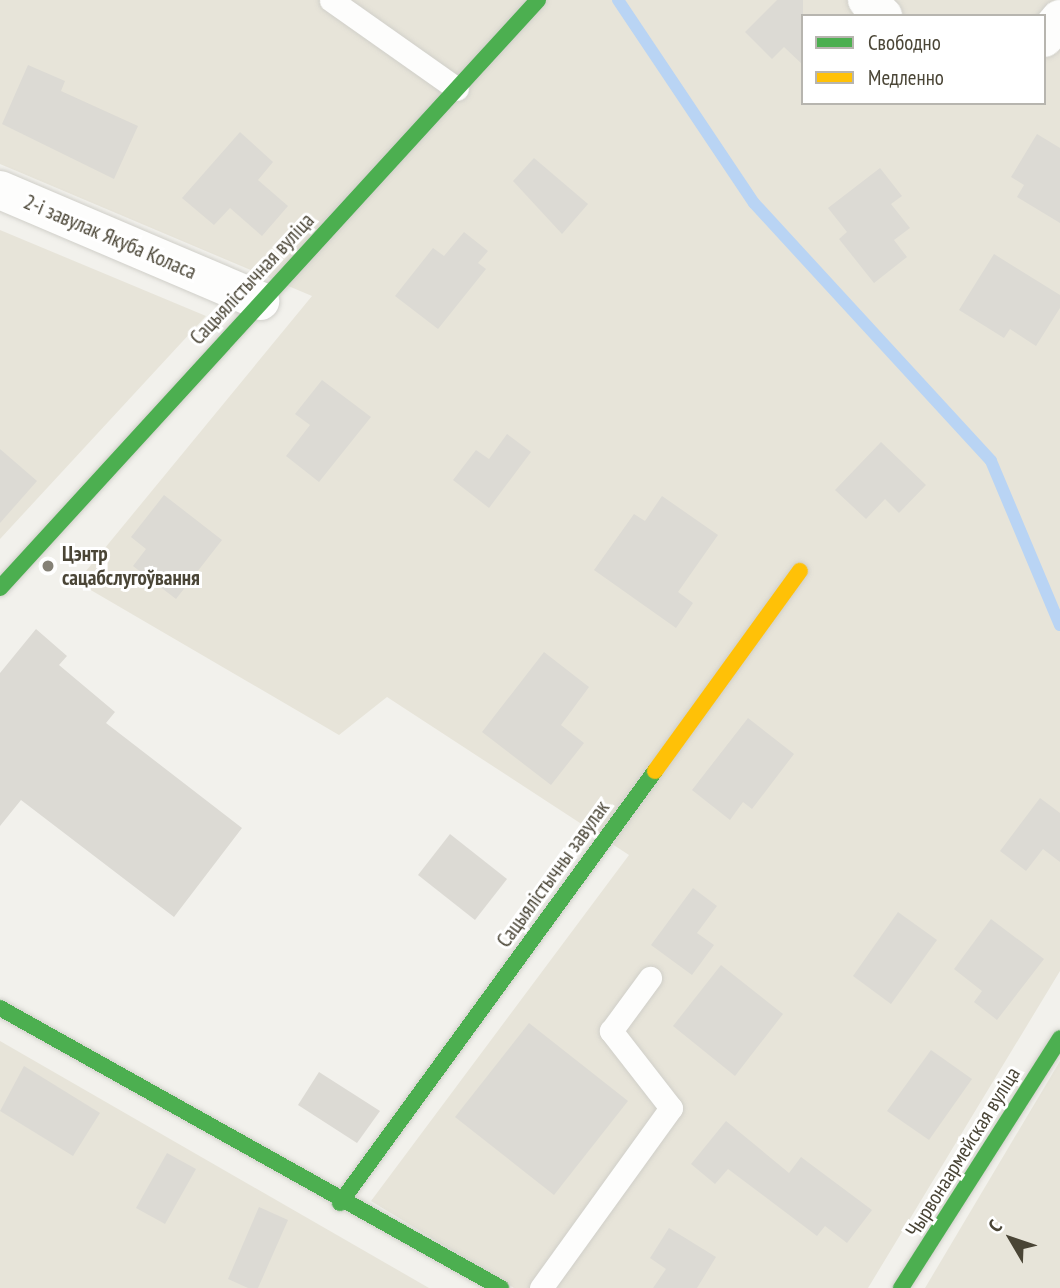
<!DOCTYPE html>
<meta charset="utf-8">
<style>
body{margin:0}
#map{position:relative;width:1060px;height:1288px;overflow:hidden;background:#f2f1ec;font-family:"PT Sans Narrow",sans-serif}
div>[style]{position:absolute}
.residential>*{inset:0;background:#e7e4d9}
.stream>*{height:12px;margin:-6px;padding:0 6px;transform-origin:6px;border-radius:6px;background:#b9d4f4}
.building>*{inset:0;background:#dcdad4}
.roads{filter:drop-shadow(0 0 2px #d0cfc9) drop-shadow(0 0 2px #d0cfc9)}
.lane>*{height:23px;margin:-11.5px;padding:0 11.5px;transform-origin:11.5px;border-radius:11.5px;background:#fdfdfc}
.street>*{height:38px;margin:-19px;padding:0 19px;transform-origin:19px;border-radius:19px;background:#fdfdfc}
.fast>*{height:16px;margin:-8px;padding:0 8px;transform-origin:8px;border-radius:8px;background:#4caf50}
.slow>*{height:16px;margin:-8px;padding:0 8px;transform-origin:8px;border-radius:8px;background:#ffc107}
.dots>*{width:19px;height:19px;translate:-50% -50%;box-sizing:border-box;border:4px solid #fff;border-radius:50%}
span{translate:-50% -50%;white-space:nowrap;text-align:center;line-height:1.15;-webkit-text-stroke:6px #fff;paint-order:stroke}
.street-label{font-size:21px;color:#4a4536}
.poi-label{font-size:21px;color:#4a4536;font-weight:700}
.left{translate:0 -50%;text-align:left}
.legend{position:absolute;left:801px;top:14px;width:245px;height:91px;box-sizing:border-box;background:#fff;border:2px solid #b7b5af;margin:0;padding:9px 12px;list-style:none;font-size:21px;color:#4a4536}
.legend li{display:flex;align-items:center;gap:14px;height:35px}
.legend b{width:35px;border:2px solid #b7b5af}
.north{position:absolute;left:976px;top:1204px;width:70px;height:70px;-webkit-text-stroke:5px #fff;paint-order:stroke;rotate:309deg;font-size:19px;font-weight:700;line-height:28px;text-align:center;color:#4a4536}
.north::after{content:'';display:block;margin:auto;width:24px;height:32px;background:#4a4536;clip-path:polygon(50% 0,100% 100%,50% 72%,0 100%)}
</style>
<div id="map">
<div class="residential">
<i style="clip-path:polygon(evenodd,0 0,1060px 0,1060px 971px,868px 1288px,514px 1288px,371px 1201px,629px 855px,387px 697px,339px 735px,77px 582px,312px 296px,0 164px,0 0,803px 16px,1044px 16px,1044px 103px,803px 103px,803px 16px)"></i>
<i style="clip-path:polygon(0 230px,206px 316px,0 539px)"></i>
<i style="clip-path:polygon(0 1041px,429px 1288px,0 1288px)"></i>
<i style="clip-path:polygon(1060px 1061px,1060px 1288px,925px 1288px)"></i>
</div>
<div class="stream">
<i style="left:618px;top:0;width:244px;rotate:56.2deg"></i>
<i style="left:754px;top:203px;width:350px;rotate:47.4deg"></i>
<i style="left:991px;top:461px;width:178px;rotate:67.2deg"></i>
</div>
<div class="building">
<i style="clip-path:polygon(777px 0,803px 0,803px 65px,784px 47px,772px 59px,745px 32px)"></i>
<i style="clip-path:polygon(28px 65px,65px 81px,61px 91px,138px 126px,114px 179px,2px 124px)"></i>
<i style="clip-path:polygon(240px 132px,273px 162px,258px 180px,288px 206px,262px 236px,230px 208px,214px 225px,182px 198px)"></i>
<i style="clip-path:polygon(1037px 134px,1060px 148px,1060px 223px,1017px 197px,1024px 185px,1011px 177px)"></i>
<i style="clip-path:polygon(534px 158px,588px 204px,562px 234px,513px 181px)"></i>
<i style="clip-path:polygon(880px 168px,902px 196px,891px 204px,910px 228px,894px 240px,907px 257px,874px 283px,839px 239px,847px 232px,828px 208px)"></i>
<i style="clip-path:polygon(464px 232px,488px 251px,478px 263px,486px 269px,438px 329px,395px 296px,433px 248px,444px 256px)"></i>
<i style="clip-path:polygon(994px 254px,1060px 295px,1060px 308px,1036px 346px,1010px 329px,1004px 338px,959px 310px)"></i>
<i style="clip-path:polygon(322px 380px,371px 417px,319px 482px,286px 456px,310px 425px,295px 414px)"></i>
<i style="clip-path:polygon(507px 434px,531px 452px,489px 508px,453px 480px,476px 450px,489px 459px)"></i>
<i style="clip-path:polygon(881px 442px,926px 485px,899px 513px,885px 499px,866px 519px,835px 490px)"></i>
<i style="clip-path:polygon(0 449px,37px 481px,0 523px)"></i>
<i style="clip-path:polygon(164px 495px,222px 540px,176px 599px,133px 566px,146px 549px,131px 537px)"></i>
<i style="clip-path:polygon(662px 496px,718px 535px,678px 592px,693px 603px,676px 628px,594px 570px,634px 514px,645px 521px)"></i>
<i style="clip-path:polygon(36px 629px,67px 656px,59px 665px,115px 712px,106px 723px,242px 828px,174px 917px,21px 800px,0 826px,0 673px)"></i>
<i style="clip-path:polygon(544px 652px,589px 687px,561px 725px,584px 743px,551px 785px,482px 732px)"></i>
<i style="clip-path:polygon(748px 718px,794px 754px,752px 809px,743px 802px,730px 820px,692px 790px)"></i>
<i style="clip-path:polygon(1040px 798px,1060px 813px,1060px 862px,1043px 849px,1026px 871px,1000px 851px)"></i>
<i style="clip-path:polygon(450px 834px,507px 879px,475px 920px,418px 875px)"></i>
<i style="clip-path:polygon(693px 888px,717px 906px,697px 933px,714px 945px,692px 975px,651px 945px)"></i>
<i style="clip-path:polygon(898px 912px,937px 940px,891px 1004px,853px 976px)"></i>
<i style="clip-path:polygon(991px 919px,1044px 959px,997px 1020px,974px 1002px,982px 991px,954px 969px)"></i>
<i style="clip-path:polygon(721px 965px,783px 1014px,735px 1076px,673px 1026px)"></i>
<i style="clip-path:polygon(529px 1023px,628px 1101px,554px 1195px,455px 1117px)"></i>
<i style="clip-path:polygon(931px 1050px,972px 1079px,929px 1140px,887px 1111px)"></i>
<i style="clip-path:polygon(24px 1066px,100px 1113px,73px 1156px,0 1111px)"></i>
<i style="clip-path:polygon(319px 1072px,380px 1111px,357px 1143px,298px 1105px)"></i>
<i style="clip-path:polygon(726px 1121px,789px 1173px,801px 1157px,872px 1210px,847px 1243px,825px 1226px,817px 1236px,728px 1169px,715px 1184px,691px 1164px)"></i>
<i style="clip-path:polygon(167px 1153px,196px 1169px,165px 1224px,136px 1208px)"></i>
<i style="clip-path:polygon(259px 1207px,288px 1220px,258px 1288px,248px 1288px,228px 1279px)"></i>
<i style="clip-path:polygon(669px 1228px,716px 1257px,697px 1288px,653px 1288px,666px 1269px,650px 1258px)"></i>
</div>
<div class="roads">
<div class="lane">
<i style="left:331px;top:0;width:154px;rotate:35.2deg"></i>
<i style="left:541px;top:1288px;width:222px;rotate:-54.2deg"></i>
<i style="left:671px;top:1108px;width:98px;rotate:-127.9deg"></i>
<i style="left:611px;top:1031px;width:66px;rotate:-53.7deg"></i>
</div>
<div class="street">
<i style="left:867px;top:0;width:23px;rotate:45deg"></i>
<i style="left:1044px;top:38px;width:25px;rotate:-50deg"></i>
<i style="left:0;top:190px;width:283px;rotate:23.1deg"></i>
</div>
<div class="fast">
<i style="left:0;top:588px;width:797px;rotate:-47.54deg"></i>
<i style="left:0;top:1008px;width:574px;rotate:29.2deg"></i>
<i style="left:340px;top:1203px;width:535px;rotate:-53.9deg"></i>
<i style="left:901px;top:1288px;width:296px;rotate:-57.5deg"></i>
</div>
<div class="slow">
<i style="left:655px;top:771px;width:247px;rotate:-54.1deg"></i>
</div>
</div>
<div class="dots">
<i style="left:48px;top:566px;background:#858176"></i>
</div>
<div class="street-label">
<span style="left:110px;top:237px;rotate:23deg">2-і завулак Якуба Коласа</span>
<span style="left:252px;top:279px;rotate:-47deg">Сацыялістычная вуліца</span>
<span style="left:553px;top:874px;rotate:-54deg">Сацыялістычны завулак</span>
<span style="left:963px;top:1152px;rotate:-58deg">Чырвонаармейская вуліца</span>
</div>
<div class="poi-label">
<span class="left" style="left:62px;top:566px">Цэнтр<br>сацабслугоўвання</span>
</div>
<ul class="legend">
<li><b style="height:9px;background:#4caf50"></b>Свободно</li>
<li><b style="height:9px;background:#ffc107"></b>Медленно</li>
</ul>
<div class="north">С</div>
</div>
